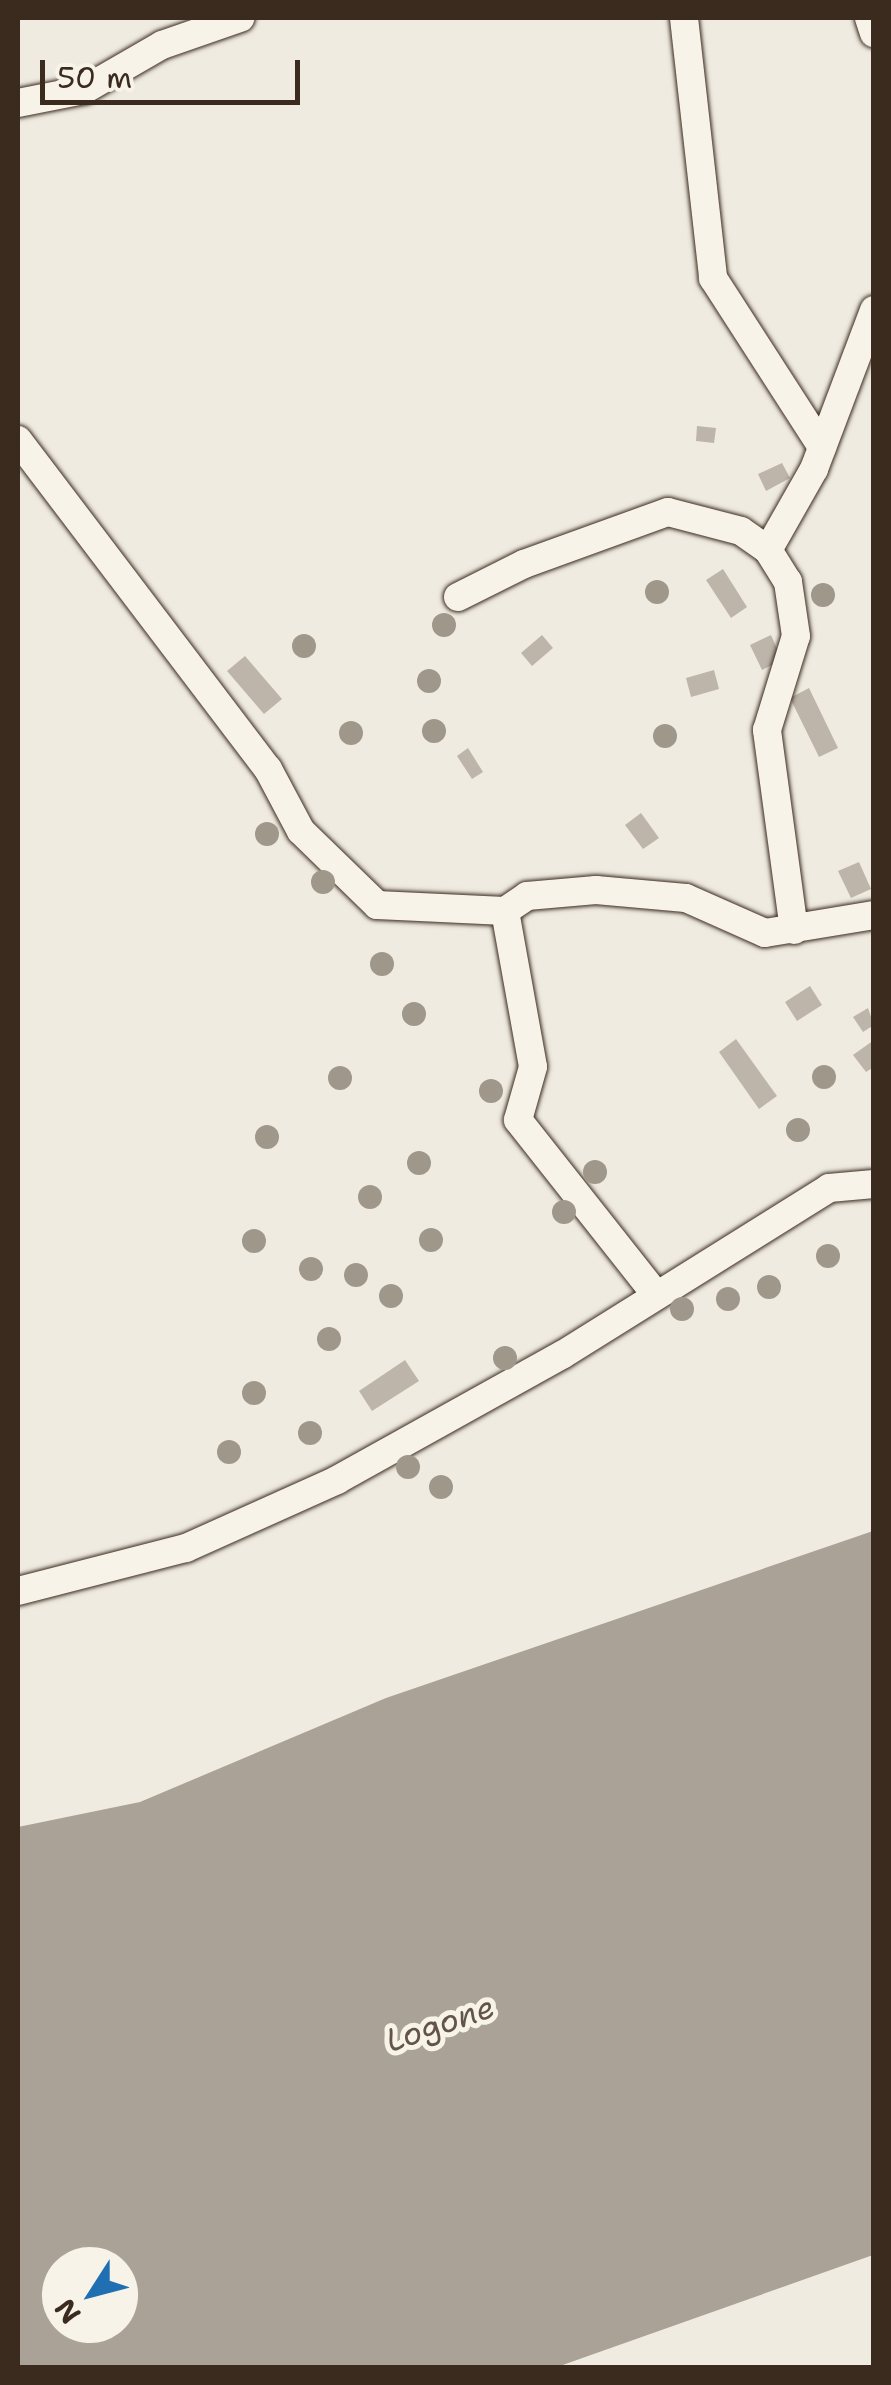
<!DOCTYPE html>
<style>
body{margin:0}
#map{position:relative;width:891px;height:2385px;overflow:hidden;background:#efebe0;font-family:"Shantell Sans",sans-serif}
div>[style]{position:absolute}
.water>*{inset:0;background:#aaa296}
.building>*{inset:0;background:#bdb5aa}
.roads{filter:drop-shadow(0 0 2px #3b2a1e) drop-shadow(0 0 2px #3b2a1e)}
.street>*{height:28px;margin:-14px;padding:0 14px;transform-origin:14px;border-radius:14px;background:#f7f3e8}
.trees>*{width:24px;height:24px;margin:-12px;border-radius:50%;background:#a0978b}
span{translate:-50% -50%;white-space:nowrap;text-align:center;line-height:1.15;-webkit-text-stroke:10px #f7f3e8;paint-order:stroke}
.water-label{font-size:32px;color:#625448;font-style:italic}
.frame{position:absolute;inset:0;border:20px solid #3b2a1e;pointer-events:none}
.north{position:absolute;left:40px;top:2245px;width:100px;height:100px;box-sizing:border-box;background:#f7f3e8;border:2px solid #aca397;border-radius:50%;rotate:234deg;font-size:28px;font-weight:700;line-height:40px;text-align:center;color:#3b2a1e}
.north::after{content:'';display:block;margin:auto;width:35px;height:45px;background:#1f6fb2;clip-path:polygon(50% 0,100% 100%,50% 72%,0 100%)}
.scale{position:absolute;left:40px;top:60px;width:260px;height:45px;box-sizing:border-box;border:5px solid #3b2a1e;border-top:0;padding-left:12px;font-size:30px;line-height:35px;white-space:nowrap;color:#3b2a1e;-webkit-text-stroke:8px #f7f3e8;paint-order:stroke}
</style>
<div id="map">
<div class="water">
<i style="clip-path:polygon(evenodd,873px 1531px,873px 2255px,557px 2367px,18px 2367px,18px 1827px,140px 1802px,386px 1698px,873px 1531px,60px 2265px,120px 2265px,120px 2325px,60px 2325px,60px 2265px)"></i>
</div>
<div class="building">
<i style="clip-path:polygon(697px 426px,716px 428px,714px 443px,696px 441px)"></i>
<i style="clip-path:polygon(782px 463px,790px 478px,766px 491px,758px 474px)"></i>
<i style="clip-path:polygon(723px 569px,747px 607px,731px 618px,706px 580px)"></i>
<i style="clip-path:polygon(542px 635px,553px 648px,532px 666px,521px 653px)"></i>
<i style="clip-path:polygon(771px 635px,782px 660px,762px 670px,750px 645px)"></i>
<i style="clip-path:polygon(245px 656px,282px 699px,264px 714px,227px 671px)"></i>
<i style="clip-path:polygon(714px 670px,719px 689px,691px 697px,686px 678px)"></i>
<i style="clip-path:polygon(809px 688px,838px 748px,819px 757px,790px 698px)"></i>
<i style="clip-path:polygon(468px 748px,483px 772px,472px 779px,457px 756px)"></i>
<i style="clip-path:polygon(641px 813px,659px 838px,643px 849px,625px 825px)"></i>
<i style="clip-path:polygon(859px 862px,871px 889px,851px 898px,838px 871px)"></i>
<i style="clip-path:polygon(810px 986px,822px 1005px,797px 1021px,785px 1002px)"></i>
<i style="clip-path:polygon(868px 1008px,874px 1025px,863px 1032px,853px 1017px)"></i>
<i style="clip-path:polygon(736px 1039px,777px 1096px,759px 1109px,719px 1052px)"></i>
<i style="clip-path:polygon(874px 1040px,874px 1067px,866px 1072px,853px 1055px)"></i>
<i style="clip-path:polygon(405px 1360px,419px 1381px,372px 1411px,359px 1391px)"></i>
</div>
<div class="roads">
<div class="street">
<i style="left:684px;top:18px;width:262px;rotate:83.6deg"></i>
<i style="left:713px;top:278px;width:201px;rotate:57.2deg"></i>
<i style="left:869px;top:18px;width:16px;rotate:72deg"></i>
<i style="left:18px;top:103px;width:67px;rotate:-11.1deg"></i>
<i style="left:84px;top:90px;width:90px;rotate:-30deg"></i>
<i style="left:162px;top:45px;width:83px;rotate:-19.1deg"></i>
<i style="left:18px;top:440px;width:413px;rotate:52.8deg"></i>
<i style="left:268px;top:769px;width:70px;rotate:62deg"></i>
<i style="left:301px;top:831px;width:106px;rotate:44.2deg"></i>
<i style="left:377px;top:905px;width:128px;rotate:2.7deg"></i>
<i style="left:505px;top:911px;width:27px;rotate:-34deg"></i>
<i style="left:527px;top:896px;width:69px;rotate:-5deg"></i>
<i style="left:596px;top:890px;width:90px;rotate:5.1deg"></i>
<i style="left:686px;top:898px;width:86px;rotate:23.9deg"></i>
<i style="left:765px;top:933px;width:110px;rotate:-9.4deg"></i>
<i style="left:458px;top:597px;width:74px;rotate:-26.6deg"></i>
<i style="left:524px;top:564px;width:153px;rotate:-19.9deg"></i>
<i style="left:668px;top:512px;width:75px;rotate:14.6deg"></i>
<i style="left:741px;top:531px;width:33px;rotate:35deg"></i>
<i style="left:505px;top:911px;width:158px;rotate:79.8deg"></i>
<i style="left:533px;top:1067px;width:55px;rotate:105.8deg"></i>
<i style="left:518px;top:1120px;width:223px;rotate:51.7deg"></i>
<i style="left:794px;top:930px;width:202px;rotate:-97.7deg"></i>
<i style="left:767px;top:730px;width:98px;rotate:-72.9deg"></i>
<i style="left:796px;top:636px;width:55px;rotate:-98.4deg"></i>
<i style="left:788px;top:582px;width:38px;rotate:-122deg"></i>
<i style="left:768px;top:550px;width:93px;rotate:-60.4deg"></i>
<i style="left:814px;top:469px;width:170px;rotate:-69.3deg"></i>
<i style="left:18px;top:1591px;width:173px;rotate:-14.4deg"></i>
<i style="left:186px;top:1548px;width:166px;rotate:-24.2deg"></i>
<i style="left:337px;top:1480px;width:257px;rotate:-29.1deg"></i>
<i style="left:562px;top:1355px;width:315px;rotate:-32deg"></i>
<i style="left:829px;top:1188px;width:45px;rotate:-5.1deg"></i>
</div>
</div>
<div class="trees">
<i style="left:657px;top:592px"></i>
<i style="left:823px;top:595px"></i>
<i style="left:444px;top:625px"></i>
<i style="left:304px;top:646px"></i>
<i style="left:429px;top:681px"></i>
<i style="left:434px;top:731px"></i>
<i style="left:351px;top:733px"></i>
<i style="left:665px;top:736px"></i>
<i style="left:267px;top:834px"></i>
<i style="left:323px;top:882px"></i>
<i style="left:382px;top:964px"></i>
<i style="left:414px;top:1014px"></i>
<i style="left:824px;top:1077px"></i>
<i style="left:340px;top:1078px"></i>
<i style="left:491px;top:1091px"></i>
<i style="left:798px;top:1130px"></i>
<i style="left:267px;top:1137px"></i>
<i style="left:419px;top:1163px"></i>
<i style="left:595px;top:1172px"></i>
<i style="left:370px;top:1197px"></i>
<i style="left:564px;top:1212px"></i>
<i style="left:431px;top:1240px"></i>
<i style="left:254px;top:1241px"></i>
<i style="left:828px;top:1256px"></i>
<i style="left:311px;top:1269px"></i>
<i style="left:356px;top:1275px"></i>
<i style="left:769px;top:1287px"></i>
<i style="left:391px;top:1296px"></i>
<i style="left:728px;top:1299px"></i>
<i style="left:682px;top:1309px"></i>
<i style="left:329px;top:1339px"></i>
<i style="left:505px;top:1358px"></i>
<i style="left:254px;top:1393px"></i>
<i style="left:310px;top:1433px"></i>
<i style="left:229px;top:1452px"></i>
<i style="left:408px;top:1467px"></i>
<i style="left:441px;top:1487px"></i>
</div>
<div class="water-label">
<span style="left:440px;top:2024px;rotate:-19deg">Logone</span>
</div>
<div class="frame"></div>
<div class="north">N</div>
<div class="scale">50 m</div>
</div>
